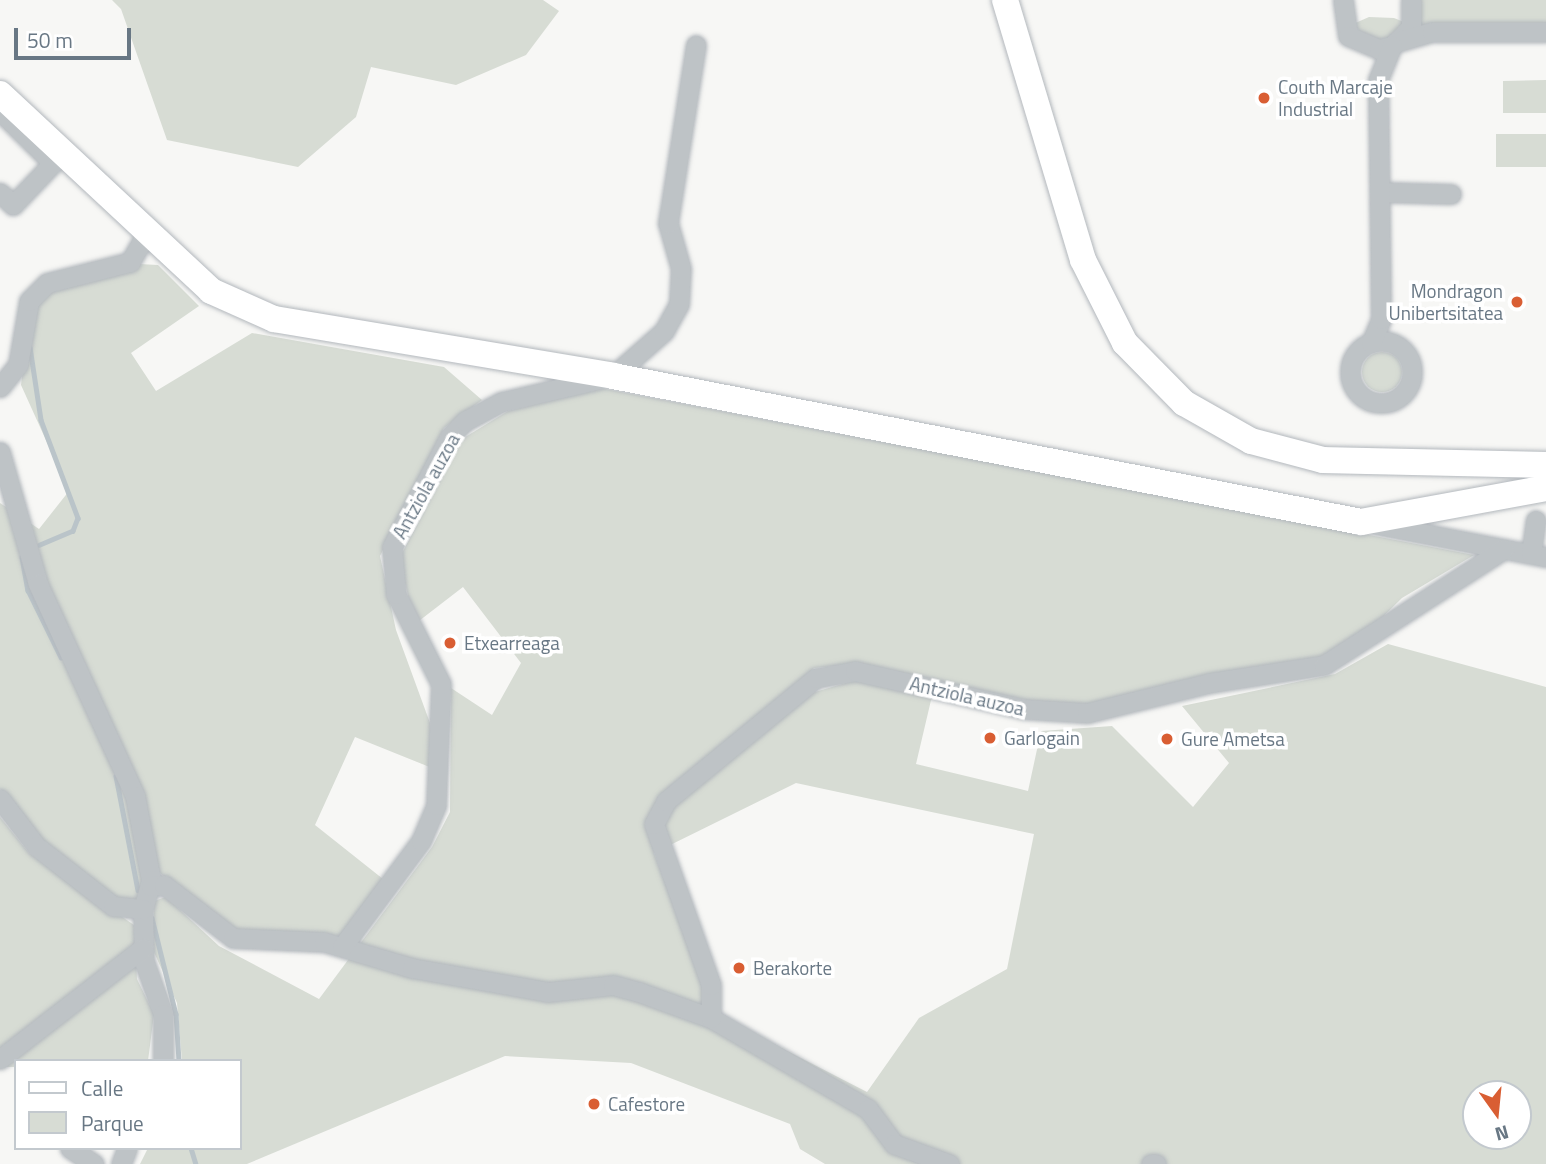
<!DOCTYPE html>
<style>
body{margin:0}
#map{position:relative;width:1546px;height:1164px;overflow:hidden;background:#f7f7f5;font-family:"Titillium Web",sans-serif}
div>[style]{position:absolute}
.green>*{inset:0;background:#d7dcd4}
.round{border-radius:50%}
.stream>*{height:4.5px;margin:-2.25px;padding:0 2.25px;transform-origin:2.25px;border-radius:2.25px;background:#bac4c9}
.roads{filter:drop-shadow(0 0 2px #b3b8bd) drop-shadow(0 0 2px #b3b8bd)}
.minor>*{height:19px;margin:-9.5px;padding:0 9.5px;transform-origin:9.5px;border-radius:9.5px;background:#bec3c6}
.minor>.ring{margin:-9.5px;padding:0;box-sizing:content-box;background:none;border:19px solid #bec3c6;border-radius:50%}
.secondary>*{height:26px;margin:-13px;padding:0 13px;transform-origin:13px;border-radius:13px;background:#fff}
.dots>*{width:19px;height:19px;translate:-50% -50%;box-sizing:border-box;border:4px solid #fff;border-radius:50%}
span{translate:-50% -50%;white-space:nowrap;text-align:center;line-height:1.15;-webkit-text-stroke:7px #fff;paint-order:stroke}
.poi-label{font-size:19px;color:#687784}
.left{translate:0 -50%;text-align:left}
.right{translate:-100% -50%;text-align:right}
.street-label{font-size:19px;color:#687784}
.legend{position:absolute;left:14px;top:1059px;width:228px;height:91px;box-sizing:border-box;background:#fff;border:2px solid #c3c9ce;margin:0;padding:9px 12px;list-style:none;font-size:21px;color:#687784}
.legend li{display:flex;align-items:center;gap:14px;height:35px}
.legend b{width:35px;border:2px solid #c3c9ce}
.north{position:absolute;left:1462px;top:1080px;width:70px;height:70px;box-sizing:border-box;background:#fff;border:2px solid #c3c9ce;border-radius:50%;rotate:165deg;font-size:19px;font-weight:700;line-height:28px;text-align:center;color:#687784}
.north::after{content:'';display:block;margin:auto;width:24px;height:32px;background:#d95e33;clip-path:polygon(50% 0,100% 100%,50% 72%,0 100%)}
.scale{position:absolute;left:14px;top:28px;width:117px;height:32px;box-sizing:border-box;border:4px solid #687784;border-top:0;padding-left:9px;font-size:21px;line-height:24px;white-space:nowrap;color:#687784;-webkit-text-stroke:5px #fff;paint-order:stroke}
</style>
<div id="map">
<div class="green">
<i style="clip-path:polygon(112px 0,543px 0,559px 11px,526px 55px,456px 85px,371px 67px,356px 117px,298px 167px,167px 140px,121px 9px)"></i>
<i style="clip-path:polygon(1420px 0,1546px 0,1546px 26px,1421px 28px)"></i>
<i style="clip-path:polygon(1369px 17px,1394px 18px,1404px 22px,1387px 40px,1369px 40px,1353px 24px)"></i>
<i style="clip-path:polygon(1546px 80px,1546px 113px,1503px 113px,1503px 81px)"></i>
<i style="clip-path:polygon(1496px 134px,1546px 134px,1546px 167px,1496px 167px)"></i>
<i style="clip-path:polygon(139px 264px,158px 265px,199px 306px,131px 353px,156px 391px,252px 333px,444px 367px,482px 400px,444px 428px,380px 556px,396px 630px,430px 723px,432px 768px,355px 737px,315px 825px,383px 879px,339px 937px,242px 933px,209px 916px,159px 872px,137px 901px,117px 900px,42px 841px,0 789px,0 503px,39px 529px,69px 491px,21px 385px,31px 308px,49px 289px)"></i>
<i class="round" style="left:1362px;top:352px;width:40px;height:40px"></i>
<i style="clip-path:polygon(evenodd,600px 388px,1474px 555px,1402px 598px,1353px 646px,1320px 660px,1092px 705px,1050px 705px,856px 664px,814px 668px,778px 703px,859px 679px,932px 696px,916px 764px,1028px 791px,1041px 731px,1112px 726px,1193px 807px,1229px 763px,1182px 706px,1335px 674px,1388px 644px,1546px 687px,1546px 1164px,825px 1164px,800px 1149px,790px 1124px,631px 1063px,505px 1056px,247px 1164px,140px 1164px,148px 1148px,240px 1148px,240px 1061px,182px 1061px,177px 1003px,153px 950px,154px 901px,166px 897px,219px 946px,319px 999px,432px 847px,450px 812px,451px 688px,492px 715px,521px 663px,463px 587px,415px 624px,399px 559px,462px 439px,508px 411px,600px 388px,796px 783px,1034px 834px,1007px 969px,919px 1018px,867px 1092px,704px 1008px,706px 988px,654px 853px,796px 783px,600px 388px,1476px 1094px,1518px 1094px,1518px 1136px,1476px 1136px,1476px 1094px)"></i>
<i style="clip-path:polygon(0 817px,29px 853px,134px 925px,137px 979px,154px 1014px,148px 1061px,16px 1061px,16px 1067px,0 1067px)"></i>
</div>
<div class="stream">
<i style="left:30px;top:347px;width:74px;rotate:81.4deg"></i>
<i style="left:41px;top:420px;width:105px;rotate:69.3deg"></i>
<i style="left:78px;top:518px;width:14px;rotate:111deg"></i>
<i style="left:73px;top:531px;width:36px;rotate:157deg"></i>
<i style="left:22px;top:557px;width:34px;rotate:80deg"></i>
<i style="left:28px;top:590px;width:75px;rotate:63.8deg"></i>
<i style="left:116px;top:776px;width:116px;rotate:79.1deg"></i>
<i style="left:152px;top:918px;width:99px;rotate:76deg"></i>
<i style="left:176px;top:1014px;width:47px;rotate:86.3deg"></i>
<i style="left:191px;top:1148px;width:17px;rotate:73deg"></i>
</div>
<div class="roads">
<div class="minor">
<i style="left:1343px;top:0;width:36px;rotate:82deg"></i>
<i style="left:1348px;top:36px;width:34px;rotate:23deg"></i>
<i style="left:1379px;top:49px;width:13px;rotate:-13deg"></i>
<i style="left:1392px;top:46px;width:27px;rotate:-45deg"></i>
<i style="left:1411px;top:27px;width:27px;rotate:-90deg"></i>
<i style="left:1400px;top:41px;width:33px;rotate:-16deg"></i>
<i style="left:1432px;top:32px;width:114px"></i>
<i style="left:0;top:111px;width:74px;rotate:44.5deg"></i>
<i style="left:53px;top:163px;width:58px;rotate:133.6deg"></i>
<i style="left:13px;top:205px;width:18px;rotate:-137deg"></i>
<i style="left:1380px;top:192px;width:71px;rotate:1.6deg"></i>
<i class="ring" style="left:1350px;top:341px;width:43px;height:43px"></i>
<i style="left:1371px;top:343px;width:26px;rotate:-67deg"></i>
<i style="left:1381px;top:319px;width:239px;rotate:-90.7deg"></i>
<i style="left:1378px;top:80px;width:37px;rotate:-68deg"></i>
<i style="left:0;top:387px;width:28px;rotate:-51deg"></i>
<i style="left:18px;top:365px;width:65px;rotate:-80.2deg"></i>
<i style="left:29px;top:301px;width:25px;rotate:-45deg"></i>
<i style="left:47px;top:283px;width:86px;rotate:-14.2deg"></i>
<i style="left:130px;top:262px;width:34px;rotate:-60deg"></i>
<i style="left:0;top:452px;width:137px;rotate:73.9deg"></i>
<i style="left:38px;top:584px;width:233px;rotate:65.4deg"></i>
<i style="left:135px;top:796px;width:86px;rotate:79.2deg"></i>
<i style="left:151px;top:880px;width:30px;rotate:105deg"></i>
<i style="left:143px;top:909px;width:52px;rotate:88.9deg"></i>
<i style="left:144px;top:961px;width:56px;rotate:70.3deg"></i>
<i style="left:163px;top:1014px;width:47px;rotate:90deg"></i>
<i style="left:1369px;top:523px;width:180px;rotate:10.9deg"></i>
<i style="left:1531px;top:554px;width:34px;rotate:-82deg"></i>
<i style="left:0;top:799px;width:59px;rotate:52.5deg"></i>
<i style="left:36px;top:846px;width:98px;rotate:37.9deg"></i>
<i style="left:113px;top:906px;width:30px;rotate:6deg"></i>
<i style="left:151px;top:886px;width:13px;rotate:-4deg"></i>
<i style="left:164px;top:885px;width:87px;rotate:37.5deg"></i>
<i style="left:233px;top:938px;width:91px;rotate:2.5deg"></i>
<i style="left:324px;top:942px;width:92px;rotate:16.5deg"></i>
<i style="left:412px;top:968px;width:138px;rotate:10deg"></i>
<i style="left:548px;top:992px;width:65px;rotate:-6.1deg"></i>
<i style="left:613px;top:985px;width:27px;rotate:15deg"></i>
<i style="left:639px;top:992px;width:77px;rotate:19.9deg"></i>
<i style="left:711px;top:1018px;width:181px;rotate:30.1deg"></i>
<i style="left:868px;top:1109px;width:44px;rotate:53.4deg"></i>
<i style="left:894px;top:1144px;width:59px;rotate:20deg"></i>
<i style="left:342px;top:947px;width:132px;rotate:-53.3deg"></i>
<i style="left:421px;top:841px;width:39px;rotate:-67deg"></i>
<i style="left:436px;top:805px;width:121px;rotate:-87.6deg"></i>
<i style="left:441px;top:684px;width:101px;rotate:-116.6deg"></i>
<i style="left:396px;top:594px;width:47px;rotate:-94.9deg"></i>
<i style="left:392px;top:547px;width:125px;rotate:-62.4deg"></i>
<i style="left:450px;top:436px;width:21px;rotate:-45deg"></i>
<i style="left:465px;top:421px;width:41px;rotate:-27.8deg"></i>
<i style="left:501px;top:402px;width:115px;rotate:-13.1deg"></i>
<i style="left:613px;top:376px;width:68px;rotate:-41.4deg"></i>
<i style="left:664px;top:331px;width:31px;rotate:-61deg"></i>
<i style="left:679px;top:304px;width:35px;rotate:-87deg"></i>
<i style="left:681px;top:269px;width:48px;rotate:-105.8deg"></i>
<i style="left:668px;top:223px;width:180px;rotate:-81.1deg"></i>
<i style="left:711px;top:1018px;width:33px;rotate:-90deg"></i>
<i style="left:711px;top:985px;width:171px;rotate:-109.5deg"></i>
<i style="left:654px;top:824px;width:26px;rotate:-62deg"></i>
<i style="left:666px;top:801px;width:194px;rotate:-39.4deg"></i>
<i style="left:816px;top:678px;width:40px;rotate:-10deg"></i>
<i style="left:855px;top:671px;width:172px;rotate:12.7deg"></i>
<i style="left:1023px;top:709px;width:64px;rotate:3.6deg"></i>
<i style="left:1087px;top:713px;width:126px;rotate:-13.8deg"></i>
<i style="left:1209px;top:683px;width:116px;rotate:-8.9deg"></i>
<i style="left:1324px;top:665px;width:214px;rotate:-32.8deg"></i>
<i style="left:0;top:1059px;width:181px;rotate:-37.8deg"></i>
<i style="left:70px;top:1148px;width:29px;rotate:34deg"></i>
<i style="left:121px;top:1164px;width:17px;rotate:-69deg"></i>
<i style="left:1151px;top:1164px;width:5px"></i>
</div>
<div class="secondary">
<i style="left:1005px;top:0;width:271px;rotate:73.3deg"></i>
<i style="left:1083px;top:260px;width:93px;rotate:63.2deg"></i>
<i style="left:1125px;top:343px;width:84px;rotate:45.5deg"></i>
<i style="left:1184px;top:403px;width:77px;rotate:29.6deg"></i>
<i style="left:1251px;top:441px;width:74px;rotate:14.8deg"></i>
<i style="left:1323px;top:460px;width:223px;rotate:1.3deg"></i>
<i style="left:0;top:94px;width:289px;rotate:43deg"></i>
<i style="left:211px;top:291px;width:69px;rotate:24deg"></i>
<i style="left:274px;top:319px;width:344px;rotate:9.5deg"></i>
<i style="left:613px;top:376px;width:762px;rotate:11.04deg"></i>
<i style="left:1361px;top:522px;width:188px;rotate:-10.4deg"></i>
</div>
</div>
<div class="dots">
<i style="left:1264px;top:98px;background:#d95e33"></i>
<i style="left:1517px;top:302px;background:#d95e33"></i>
<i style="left:450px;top:643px;background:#d95e33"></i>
<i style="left:990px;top:738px;background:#d95e33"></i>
<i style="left:1167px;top:739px;background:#d95e33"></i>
<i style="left:739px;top:968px;background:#d95e33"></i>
<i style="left:594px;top:1104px;background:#d95e33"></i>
</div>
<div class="poi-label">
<span class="left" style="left:1278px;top:98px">Couth Marcaje<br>Industrial</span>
<span class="right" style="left:1503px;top:302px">Mondragon<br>Unibertsitatea</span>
<span class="left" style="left:464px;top:643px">Etxearreaga</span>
<span class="left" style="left:1004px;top:738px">Garlogain</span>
<span class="left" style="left:1181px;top:739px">Gure Ametsa</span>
<span class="left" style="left:753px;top:968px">Berakorte</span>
<span class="left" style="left:608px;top:1104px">Cafestore</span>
</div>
<div class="street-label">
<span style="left:426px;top:486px;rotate:-61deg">Antziola auzoa</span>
<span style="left:967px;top:696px;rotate:13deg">Antziola auzoa</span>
</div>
<ul class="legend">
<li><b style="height:9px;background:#fff"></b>Calle</li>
<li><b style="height:19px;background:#d7dcd4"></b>Parque</li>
</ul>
<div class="north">N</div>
<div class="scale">50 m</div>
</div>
